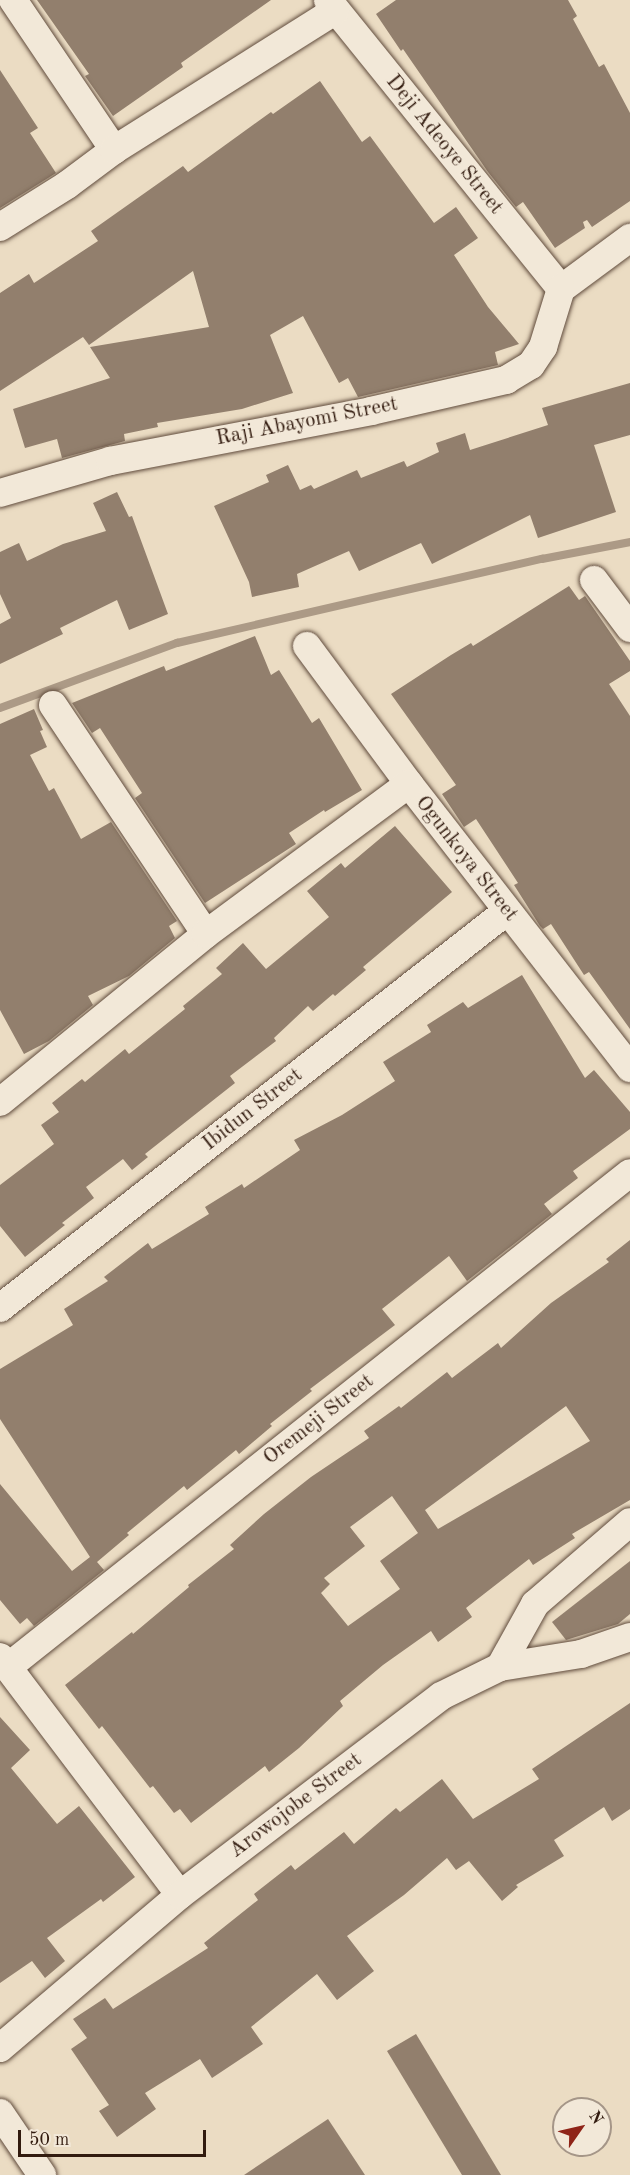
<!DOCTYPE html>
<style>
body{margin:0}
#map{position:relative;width:630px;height:2175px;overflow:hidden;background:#ebdcc3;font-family:"Old Standard TT",serif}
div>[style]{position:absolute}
.stream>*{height:8px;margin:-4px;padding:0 4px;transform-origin:4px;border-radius:4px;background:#ac9a86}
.building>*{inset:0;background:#927f6d}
.roads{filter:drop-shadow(0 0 2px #604b3c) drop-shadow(0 0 2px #604b3c)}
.minor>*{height:28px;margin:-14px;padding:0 14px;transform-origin:14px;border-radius:14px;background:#f2e8d8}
span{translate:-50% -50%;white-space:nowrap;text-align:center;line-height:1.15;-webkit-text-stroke:4.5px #f2e8d8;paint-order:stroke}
.street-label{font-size:21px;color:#321b0f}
.north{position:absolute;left:552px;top:2097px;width:60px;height:60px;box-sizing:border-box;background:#f2e8d8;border:2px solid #a59688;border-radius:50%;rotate:56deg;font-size:16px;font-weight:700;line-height:24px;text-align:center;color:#321b0f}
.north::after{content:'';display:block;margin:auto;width:21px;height:27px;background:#8f2418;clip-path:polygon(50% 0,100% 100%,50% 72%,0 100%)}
.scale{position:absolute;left:18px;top:2130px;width:188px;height:27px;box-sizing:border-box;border:3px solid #321b0f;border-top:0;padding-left:8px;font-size:18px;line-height:21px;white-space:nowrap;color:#321b0f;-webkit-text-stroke:4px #f2e8d8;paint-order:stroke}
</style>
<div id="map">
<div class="stream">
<i style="left:0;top:708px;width:189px;rotate:-20.2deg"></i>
<i style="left:177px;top:643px;width:375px;rotate:-13deg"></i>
<i style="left:542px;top:559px;width:90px;rotate:-10.9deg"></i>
</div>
<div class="building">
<i style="clip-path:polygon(37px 0,271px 0,181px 63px,183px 67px,113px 116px,85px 76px,89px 74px)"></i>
<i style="clip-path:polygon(396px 0,568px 0,577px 16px,573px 19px,599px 67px,604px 64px,630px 113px,630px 201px,592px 227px,587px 220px,583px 222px,585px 228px,555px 248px,523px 202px,516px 207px,488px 172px,403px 49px,401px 51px,376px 14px)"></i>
<i style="clip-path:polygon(0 70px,38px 128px,30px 133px,56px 173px,0 208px)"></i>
<i style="clip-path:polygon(320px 81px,362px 142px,370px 136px,434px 223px,456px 207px,478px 238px,454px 255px,488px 307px,519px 344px,495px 352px,498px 365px,358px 397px,348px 378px,339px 383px,303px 316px,270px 335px,293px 393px,242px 409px,157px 423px,158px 427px,124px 434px,125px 441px,62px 458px,57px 439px,25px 448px,13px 409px,110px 378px,90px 347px,209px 327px,193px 271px,89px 345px,83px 337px,0 391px,0 293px,29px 274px,34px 283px,98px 241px,91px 231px,183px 166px,188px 172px,271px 112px,273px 114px)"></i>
<i style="clip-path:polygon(630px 383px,630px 435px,594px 445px,616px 512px,538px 538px,530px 515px,432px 564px,421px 543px,359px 571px,349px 551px,297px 574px,299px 587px,252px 597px,249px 582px,214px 506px,269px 482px,266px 475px,288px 465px,300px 490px,311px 485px,314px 489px,357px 470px,361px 478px,404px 461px,407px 467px,439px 452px,436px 443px,465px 433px,470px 450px,548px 425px,542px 408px)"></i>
<i style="clip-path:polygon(117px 492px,129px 517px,132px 516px,168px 614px,129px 630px,117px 600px,60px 628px,63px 634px,0 664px,0 624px,11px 618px,0 594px,0 552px,19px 543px,27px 561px,63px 544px,106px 531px,93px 503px)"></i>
<i style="clip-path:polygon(569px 586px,579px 600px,585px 596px,630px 661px,630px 671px,609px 684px,630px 716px,630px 1029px,589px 972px,584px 975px,551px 924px,543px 929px,540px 926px,514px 885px,518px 883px,476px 819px,464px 827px,442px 794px,456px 785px,391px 694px,451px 655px,471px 643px,473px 646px)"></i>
<i style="clip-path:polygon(255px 636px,271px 675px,279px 670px,312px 723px,319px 718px,362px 790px,325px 812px,324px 810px,289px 833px,296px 844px,205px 903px,135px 798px,142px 793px,100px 728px,92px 733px,72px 703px,164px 666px,166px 671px)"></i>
<i style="clip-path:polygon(34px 709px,43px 730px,40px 731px,47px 747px,30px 755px,49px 791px,54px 788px,81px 839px,111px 822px,177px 921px,169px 926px,175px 938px,129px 976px,88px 996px,93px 1005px,49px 1041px,24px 1054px,0 1010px,0 724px)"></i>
<i style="clip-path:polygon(395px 826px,452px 892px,363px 967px,366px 970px,335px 996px,333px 994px,313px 1011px,308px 1006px,274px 1038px,276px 1041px,230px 1076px,235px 1083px,145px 1154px,148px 1157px,132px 1170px,123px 1159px,86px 1187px,94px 1198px,62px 1223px,65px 1225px,25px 1257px,0 1226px,0 1185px,54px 1144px,41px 1125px,59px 1112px,52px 1103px,82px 1079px,85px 1082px,125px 1049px,129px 1054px,185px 1009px,183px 1006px,222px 974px,216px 968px,243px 943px,266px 969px,329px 917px,307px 891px,341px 863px,345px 868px)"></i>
<i style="clip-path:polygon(522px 975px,585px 1078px,594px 1070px,630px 1112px,630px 1129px,573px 1171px,578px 1178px,544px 1204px,552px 1214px,467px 1281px,449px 1256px,382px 1309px,395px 1325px,310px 1389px,312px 1391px,270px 1424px,272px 1426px,239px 1454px,236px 1450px,187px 1490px,184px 1486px,127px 1533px,129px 1535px,97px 1562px,104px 1570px,34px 1626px,27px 1618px,20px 1624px,0 1600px,0 1484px,72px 1571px,90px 1557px,0 1419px,0 1369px,73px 1325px,64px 1309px,108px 1281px,104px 1277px,148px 1243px,152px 1249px,209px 1214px,205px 1207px,242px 1184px,244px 1188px,300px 1150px,294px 1140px,342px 1115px,395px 1081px,383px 1062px,431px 1032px,427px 1025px,463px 1002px,468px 1008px)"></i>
<i style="clip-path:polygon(evenodd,630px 1240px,630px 1500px,572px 1534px,575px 1538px,533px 1565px,529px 1559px,466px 1608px,472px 1617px,438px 1642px,431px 1631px,383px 1665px,340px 1701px,343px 1706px,299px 1748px,269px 1772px,265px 1766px,191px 1823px,180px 1809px,174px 1813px,153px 1786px,150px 1788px,102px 1726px,99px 1729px,65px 1685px,132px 1632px,133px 1634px,189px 1587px,188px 1585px,234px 1549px,230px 1545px,264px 1514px,311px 1477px,369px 1438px,364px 1431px,399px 1406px,401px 1408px,447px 1372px,452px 1378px,498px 1343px,501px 1348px,551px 1303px,609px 1262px,606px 1259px,630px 1240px,566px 1406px,590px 1441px,438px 1529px,425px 1510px,566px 1406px,630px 1240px,392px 1496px,418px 1533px,380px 1561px,400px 1589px,348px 1626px,321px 1593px,330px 1584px,324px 1578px,365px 1546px,350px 1527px,392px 1496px)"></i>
<i style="clip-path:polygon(630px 1561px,630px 1614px,618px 1624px,566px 1640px,552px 1622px)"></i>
<i style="clip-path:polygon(630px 1703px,630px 1809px,612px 1821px,604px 1807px,554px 1840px,564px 1856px,516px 1885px,518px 1887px,502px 1901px,469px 1861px,456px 1870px,447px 1858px,404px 1895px,347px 1936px,374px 1971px,337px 2000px,317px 1974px,251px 2027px,263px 2044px,212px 2078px,200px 2059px,145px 2093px,156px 2109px,117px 2137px,99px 2111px,109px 2105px,71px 2049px,87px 2038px,73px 2019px,105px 1998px,113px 2009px,208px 1948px,204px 1943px,258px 1900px,254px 1894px,291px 1865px,295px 1870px,344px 1832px,354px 1844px,396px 1808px,400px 1812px,442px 1779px,473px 1819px,539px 1779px,532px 1769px)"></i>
<i style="clip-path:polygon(0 1717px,30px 1750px,11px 1768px,57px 1824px,79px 1806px,135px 1877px,103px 1902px,101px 1899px,47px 1938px,65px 1961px,45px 1978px,32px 1961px,0 1983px)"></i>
<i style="clip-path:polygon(416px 2034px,501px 2175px,462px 2175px,387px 2051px)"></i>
<i style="clip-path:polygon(328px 2119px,365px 2175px,244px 2175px)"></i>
</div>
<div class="roads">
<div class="minor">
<i style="left:13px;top:0;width:181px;rotate:56deg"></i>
<i style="left:328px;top:0;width:371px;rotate:51.1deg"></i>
<i style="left:0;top:227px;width:79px;rotate:-32.1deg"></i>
<i style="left:67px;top:185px;width:59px;rotate:-36.7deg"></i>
<i style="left:114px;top:150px;width:261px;rotate:-32.2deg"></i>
<i style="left:561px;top:289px;width:86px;rotate:-36.5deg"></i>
<i style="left:0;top:493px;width:115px;rotate:-16.2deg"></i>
<i style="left:110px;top:461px;width:266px;rotate:-10.8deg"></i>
<i style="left:371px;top:411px;width:139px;rotate:-12.9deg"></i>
<i style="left:506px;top:380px;width:29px;rotate:-31deg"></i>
<i style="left:531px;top:365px;width:22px;rotate:-56deg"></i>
<i style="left:543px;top:347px;width:61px;rotate:-72.8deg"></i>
<i style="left:594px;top:580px;width:60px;rotate:53.1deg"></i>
<i style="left:307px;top:646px;width:172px;rotate:53.5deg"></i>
<i style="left:409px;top:784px;width:360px;rotate:52.1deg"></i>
<i style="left:53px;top:705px;width:275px;rotate:56.3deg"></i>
<i style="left:0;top:1102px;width:266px;rotate:-39.2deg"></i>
<i style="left:206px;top:934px;width:252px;rotate:-36.5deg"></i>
<i style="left:0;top:1308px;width:644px;rotate:-38.06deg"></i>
<i style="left:0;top:1657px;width:298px;rotate:52.9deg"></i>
<i style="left:8px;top:1667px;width:794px;rotate:-38.46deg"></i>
<i style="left:500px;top:1667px;width:72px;rotate:-60.9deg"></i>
<i style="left:535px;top:1604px;width:125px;rotate:-40.8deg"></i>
<i style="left:0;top:2048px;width:236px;rotate:-40.4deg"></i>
<i style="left:180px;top:1895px;width:328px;rotate:-37.3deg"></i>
<i style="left:441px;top:1696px;width:66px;rotate:-26.2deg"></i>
<i style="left:500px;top:1667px;width:82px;rotate:-9.1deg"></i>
<i style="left:581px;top:1654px;width:52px;rotate:-19.1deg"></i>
<i style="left:0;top:2113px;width:75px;rotate:55.9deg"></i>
</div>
</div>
<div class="street-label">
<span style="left:444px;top:145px;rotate:51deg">Deji Adeoye Street</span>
<span style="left:307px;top:422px;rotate:-11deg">Raji Abayomi Street</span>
<span style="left:466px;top:859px;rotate:52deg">Ogunkoya Street</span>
<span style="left:253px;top:1110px;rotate:-38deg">Ibidun Street</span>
<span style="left:319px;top:1420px;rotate:-38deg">Oremeji Street</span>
<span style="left:296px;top:1806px;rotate:-37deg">Arowojobe Street</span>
</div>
<div class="north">N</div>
<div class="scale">50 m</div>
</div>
